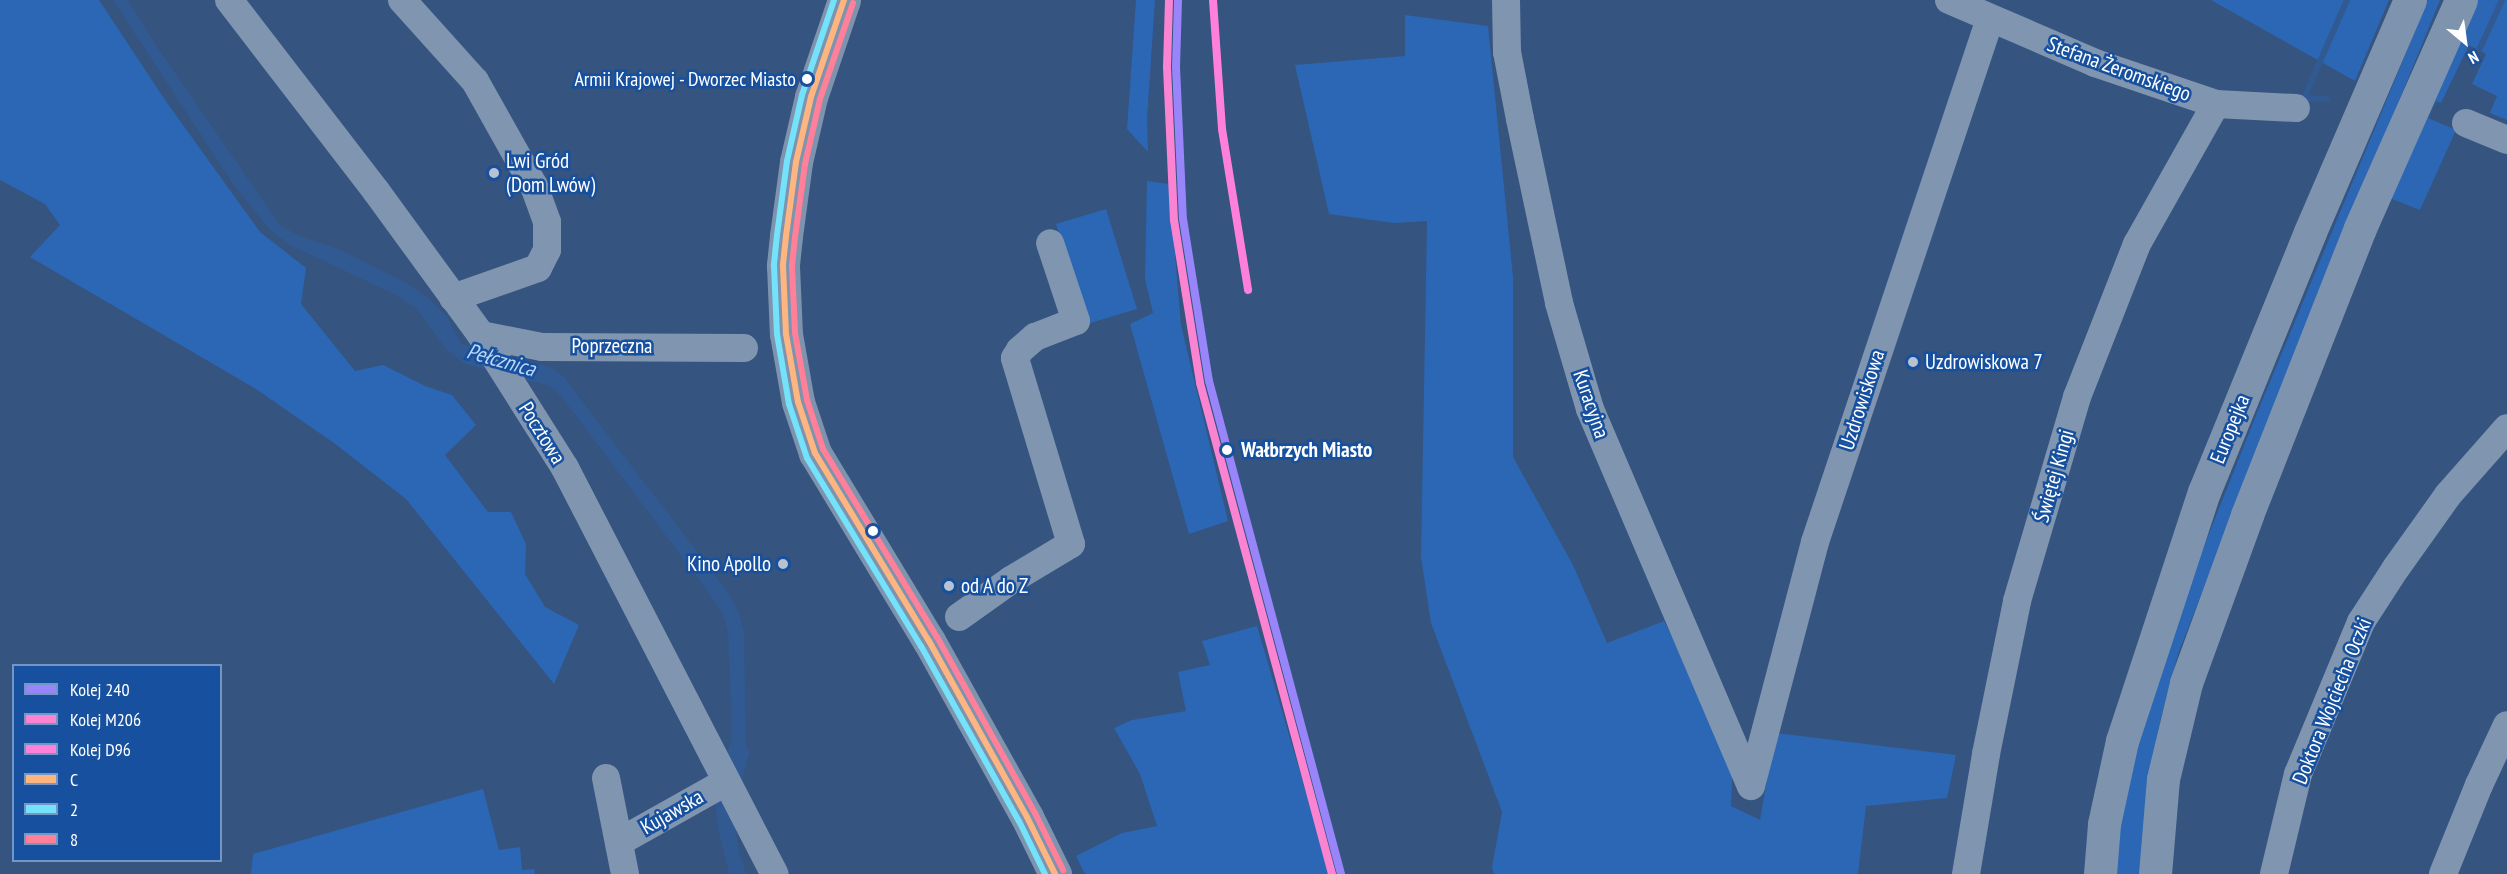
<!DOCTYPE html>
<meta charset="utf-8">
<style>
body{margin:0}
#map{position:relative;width:2507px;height:874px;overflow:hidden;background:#35547f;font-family:"PT Sans Narrow",sans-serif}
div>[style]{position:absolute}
.green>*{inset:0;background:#2b67b4}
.water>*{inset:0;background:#315a92}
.stream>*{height:6px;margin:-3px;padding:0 3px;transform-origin:3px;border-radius:3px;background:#315a92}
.minor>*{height:28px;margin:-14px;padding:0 14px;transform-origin:14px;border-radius:14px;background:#8095b0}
.major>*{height:33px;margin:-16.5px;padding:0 16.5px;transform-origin:16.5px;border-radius:16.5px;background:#7e93ae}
.bus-1>*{height:6px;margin:-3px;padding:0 3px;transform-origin:3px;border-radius:3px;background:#ffb580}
.bus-2>*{height:6px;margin:-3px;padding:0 3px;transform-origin:3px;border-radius:3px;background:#73e2fa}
.bus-3>*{height:6px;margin:-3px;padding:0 3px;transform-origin:3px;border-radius:3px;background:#ff8098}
.rail-1>*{height:8px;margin:-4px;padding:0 4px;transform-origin:4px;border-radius:4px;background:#9885fa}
.rail-2>*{height:8px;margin:-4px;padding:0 4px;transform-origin:4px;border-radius:4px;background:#fb84d2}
.rail-3>*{height:8px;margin:-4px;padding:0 4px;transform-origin:4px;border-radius:4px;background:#ff80da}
.dots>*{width:16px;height:16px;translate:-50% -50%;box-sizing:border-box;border:3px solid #16509e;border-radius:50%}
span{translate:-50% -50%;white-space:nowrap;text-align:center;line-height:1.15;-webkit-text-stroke:5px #16509e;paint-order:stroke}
.bus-label{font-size:20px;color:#fff}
.right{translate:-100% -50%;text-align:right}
.street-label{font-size:21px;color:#fff}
.poi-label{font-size:21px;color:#fff}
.left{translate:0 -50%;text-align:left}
.stop-label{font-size:21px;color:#fff;font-weight:700}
.water-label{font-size:22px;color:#bbd7f9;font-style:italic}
.legend{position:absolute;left:12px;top:664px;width:210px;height:198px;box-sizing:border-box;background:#16509e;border:2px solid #7396c5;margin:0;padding:8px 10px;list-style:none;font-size:18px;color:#fff}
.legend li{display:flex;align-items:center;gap:12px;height:30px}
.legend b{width:30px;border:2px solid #7396c5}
.north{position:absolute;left:2435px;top:12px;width:60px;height:60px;-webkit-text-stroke:4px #16509e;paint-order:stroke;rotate:151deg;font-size:16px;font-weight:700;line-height:24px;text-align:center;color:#fff}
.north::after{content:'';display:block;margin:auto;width:21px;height:27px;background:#fff;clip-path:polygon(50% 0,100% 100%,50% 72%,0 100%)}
</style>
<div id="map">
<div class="green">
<i style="clip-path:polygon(0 0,99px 0,165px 100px,260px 232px,306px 268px,301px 304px,355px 371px,383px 365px,425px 386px,452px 395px,476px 425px,445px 455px,488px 512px,511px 512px,526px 544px,525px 574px,545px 607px,579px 625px,554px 684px,406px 499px,334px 443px,256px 389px,30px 257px,60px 225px,45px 204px,0 180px)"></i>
<i style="clip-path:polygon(1136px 0,1155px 0,1147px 119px,1148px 152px,1127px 129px)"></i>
<i style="clip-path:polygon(2211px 0,2389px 0,2355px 81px)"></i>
<i style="clip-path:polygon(2428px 0,2440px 0,2270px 417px,2178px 654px,2161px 718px,2148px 780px,2141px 874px,2114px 874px,2129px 768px,2169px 634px,2257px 413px)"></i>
<i style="clip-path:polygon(2472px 0,2507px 0,2507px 120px,2490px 113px,2497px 96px,2472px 84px,2486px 54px,2469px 45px,2441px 103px,2436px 101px,2428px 118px,2456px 130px,2420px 210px,2387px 197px)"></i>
<i style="clip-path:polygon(1405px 15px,1488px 26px,1513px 277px,1513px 457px,1573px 565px,1607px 643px,1664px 621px,1733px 756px,1731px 806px,1760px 820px,1775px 733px,1956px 755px,1947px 798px,1866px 806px,1858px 874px,1494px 874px,1492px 867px,1502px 812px,1431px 623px,1421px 557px,1427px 221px,1394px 223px,1329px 214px,1295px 65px,1405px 56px)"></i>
<i style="clip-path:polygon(1147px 181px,1169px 184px,1181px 325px,1228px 521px,1189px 534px,1130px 324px,1153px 313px,1145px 279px)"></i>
<i style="clip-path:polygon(1106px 209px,1137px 309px,1087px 324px,1056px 224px)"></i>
<i style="clip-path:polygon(1257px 626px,1330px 874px,1085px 874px,1076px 856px,1122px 833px,1157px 826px,1140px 774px,1114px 728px,1132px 720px,1186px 711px,1178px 672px,1210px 665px,1202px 641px)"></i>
<i style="clip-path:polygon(483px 789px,499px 850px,520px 847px,522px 870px,534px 869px,535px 874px,251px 874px,253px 854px)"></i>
</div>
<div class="water">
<i style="clip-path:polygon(113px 0,128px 0,155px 44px,279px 224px,295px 234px,341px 250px,404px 282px,427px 297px,447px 317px,461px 344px,551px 367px,563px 376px,724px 587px,738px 610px,744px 633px,746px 744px,749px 752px,734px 816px,739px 851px,746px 874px,729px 874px,718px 829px,715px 800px,731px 740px,731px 706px,728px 632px,723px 615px,711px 596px,561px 396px,550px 386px,465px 364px,446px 349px,416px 308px,396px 295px,290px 245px,271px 231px,233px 184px)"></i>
</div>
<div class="stream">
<i style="left:2480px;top:48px;width:53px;rotate:-65.4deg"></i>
<i style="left:2327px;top:99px;width:23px;rotate:-178deg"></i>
<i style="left:2304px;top:98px;width:107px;rotate:-66.3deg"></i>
</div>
<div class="minor">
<i style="left:229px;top:0;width:241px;rotate:52.4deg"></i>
<i style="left:376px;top:191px;width:178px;rotate:53.9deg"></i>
<i style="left:481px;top:335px;width:157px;rotate:57.7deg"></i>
<i style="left:565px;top:468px;width:457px;rotate:62.7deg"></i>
<i style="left:402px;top:0;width:109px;rotate:48deg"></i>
<i style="left:475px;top:81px;width:120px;rotate:60.7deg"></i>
<i style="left:534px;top:186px;width:38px;rotate:70deg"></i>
<i style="left:547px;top:222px;width:28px;rotate:90deg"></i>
<i style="left:547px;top:250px;width:20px;rotate:117deg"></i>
<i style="left:538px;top:268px;width:90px;rotate:160.6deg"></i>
<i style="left:1506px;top:0;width:52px;rotate:88.9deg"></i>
<i style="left:1507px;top:52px;width:68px;rotate:79deg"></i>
<i style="left:1520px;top:119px;width:188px;rotate:78deg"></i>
<i style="left:1559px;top:303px;width:110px;rotate:73.7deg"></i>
<i style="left:1590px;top:409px;width:410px;rotate:66.9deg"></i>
<i style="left:1949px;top:0;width:159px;rotate:23.3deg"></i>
<i style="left:2095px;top:63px;width:128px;rotate:18.7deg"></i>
<i style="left:2216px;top:104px;width:80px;rotate:2.9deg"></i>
<i style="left:2466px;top:123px;width:44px;rotate:22.5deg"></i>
<i style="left:481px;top:335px;width:62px;rotate:11.1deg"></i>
<i style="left:542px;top:347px;width:202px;rotate:0.3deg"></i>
<i style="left:959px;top:617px;width:64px;rotate:-35.4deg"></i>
<i style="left:1011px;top:580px;width:70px;rotate:-31deg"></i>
<i style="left:1071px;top:544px;width:194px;rotate:-106.8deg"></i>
<i style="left:1015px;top:358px;width:9px;rotate:-58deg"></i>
<i style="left:1020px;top:350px;width:20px;rotate:-41deg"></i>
<i style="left:1035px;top:337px;width:44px;rotate:-21.3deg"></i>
<i style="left:1076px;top:321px;width:82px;rotate:-108.4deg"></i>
<i style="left:606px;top:778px;width:98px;rotate:78.8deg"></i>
<i style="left:1751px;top:786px;width:252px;rotate:-75.3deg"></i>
<i style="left:1815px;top:542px;width:552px;rotate:-71.5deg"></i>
<i style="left:619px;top:842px;width:123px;rotate:-29.3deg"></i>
<i style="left:1966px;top:874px;width:122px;rotate:-80.5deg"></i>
<i style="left:1986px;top:754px;width:156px;rotate:-78.5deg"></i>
<i style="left:2017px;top:601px;width:213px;rotate:-73.6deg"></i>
<i style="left:2077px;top:397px;width:164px;rotate:-68.6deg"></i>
<i style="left:2137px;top:244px;width:161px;rotate:-60.6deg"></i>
<i style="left:2274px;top:874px;width:103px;rotate:-76.5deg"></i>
<i style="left:2298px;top:774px;width:165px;rotate:-67.5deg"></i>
<i style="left:2361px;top:622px;width:64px;rotate:-57.1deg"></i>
<i style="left:2396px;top:568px;width:90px;rotate:-54.5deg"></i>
<i style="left:2448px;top:495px;width:89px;rotate:-48.6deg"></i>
<i style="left:2443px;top:874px;width:96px;rotate:-68deg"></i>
<i style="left:2479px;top:785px;width:66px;rotate:-65deg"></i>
</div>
<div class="major">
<i style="left:844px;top:0;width:102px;rotate:108.8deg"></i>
<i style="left:811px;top:97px;width:67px;rotate:103deg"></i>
<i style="left:796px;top:162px;width:75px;rotate:97.7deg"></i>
<i style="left:786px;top:236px;width:30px;rotate:96deg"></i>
<i style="left:783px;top:266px;width:68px;rotate:87.5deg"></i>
<i style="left:786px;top:334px;width:69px;rotate:80deg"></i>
<i style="left:798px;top:402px;width:54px;rotate:71.6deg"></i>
<i style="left:815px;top:453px;width:220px;rotate:58.8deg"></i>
<i style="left:929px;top:641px;width:201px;rotate:60.9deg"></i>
<i style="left:1027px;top:817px;width:64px;rotate:63.8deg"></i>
<i style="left:2100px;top:874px;width:50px;rotate:-85.4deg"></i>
<i style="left:2104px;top:824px;width:85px;rotate:-77.8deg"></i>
<i style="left:2122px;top:741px;width:262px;rotate:-71.8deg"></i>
<i style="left:2204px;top:492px;width:281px;rotate:-67.8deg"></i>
<i style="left:2310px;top:232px;width:253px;rotate:-66.7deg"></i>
<i style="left:2155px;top:874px;width:95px;rotate:-85.2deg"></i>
<i style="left:2163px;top:779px;width:99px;rotate:-76.5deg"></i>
<i style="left:2186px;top:683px;width:179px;rotate:-70deg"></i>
<i style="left:2247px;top:515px;width:308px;rotate:-68.5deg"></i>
<i style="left:2360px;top:228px;width:249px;rotate:-66.1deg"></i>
</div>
<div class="bus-1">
<i style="left:844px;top:0;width:102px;rotate:108.8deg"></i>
<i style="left:811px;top:97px;width:67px;rotate:103deg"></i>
<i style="left:796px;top:162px;width:75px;rotate:97.7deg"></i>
<i style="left:786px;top:236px;width:30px;rotate:96deg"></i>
<i style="left:783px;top:266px;width:68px;rotate:87.5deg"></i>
<i style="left:786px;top:334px;width:69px;rotate:80deg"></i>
<i style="left:798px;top:402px;width:54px;rotate:71.6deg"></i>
<i style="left:815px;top:453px;width:220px;rotate:58.8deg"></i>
<i style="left:929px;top:641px;width:201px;rotate:60.9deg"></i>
<i style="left:1027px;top:817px;width:64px;rotate:63.8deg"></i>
</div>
<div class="bus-2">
<i style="left:834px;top:0;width:100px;rotate:108.6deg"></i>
<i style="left:802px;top:95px;width:68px;rotate:102.8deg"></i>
<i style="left:787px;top:161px;width:75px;rotate:97.7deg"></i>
<i style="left:777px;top:235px;width:31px;rotate:96deg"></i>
<i style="left:774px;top:266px;width:68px;rotate:87.5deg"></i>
<i style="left:777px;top:334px;width:71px;rotate:80.3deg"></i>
<i style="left:789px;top:404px;width:57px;rotate:71.6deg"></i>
<i style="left:807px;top:458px;width:220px;rotate:58.8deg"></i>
<i style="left:921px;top:646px;width:201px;rotate:60.8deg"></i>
<i style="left:1019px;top:821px;width:59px;rotate:63.9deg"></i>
</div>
<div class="bus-3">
<i style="left:853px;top:3px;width:102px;rotate:109deg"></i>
<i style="left:820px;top:99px;width:67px;rotate:103deg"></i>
<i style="left:805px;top:164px;width:74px;rotate:97.8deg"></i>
<i style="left:795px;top:237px;width:29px;rotate:96deg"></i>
<i style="left:792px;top:266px;width:67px;rotate:87.4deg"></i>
<i style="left:795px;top:333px;width:68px;rotate:79.8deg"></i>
<i style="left:807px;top:400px;width:52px;rotate:71.9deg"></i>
<i style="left:823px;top:449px;width:220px;rotate:58.8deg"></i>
<i style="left:937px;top:637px;width:201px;rotate:60.9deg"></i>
<i style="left:1035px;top:813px;width:64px;rotate:63.8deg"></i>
</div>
<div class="rail-1">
<i style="left:1178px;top:0;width:67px;rotate:91.7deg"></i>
<i style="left:1176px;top:67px;width:152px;rotate:87.4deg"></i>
<i style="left:1183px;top:219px;width:164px;rotate:80.9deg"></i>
<i style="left:1209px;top:381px;width:510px;rotate:75.01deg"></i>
</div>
<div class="rail-2">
<i style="left:1169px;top:0;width:67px;rotate:91.7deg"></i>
<i style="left:1167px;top:67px;width:153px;rotate:87.4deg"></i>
<i style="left:1174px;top:220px;width:165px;rotate:80.9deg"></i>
<i style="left:1200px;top:383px;width:508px;rotate:74.95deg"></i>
</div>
<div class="rail-3">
<i style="left:1213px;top:0;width:129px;rotate:86deg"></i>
<i style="left:1222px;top:129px;width:163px;rotate:80.8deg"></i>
</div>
<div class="dots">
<i style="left:807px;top:79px;background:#fff"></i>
<i style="left:494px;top:173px;background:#b8c3d2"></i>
<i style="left:1913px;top:362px;background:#b8c3d2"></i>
<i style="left:1227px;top:450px;background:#fff"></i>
<i style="left:873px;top:531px;background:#fff"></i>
<i style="left:783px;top:564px;background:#b8c3d2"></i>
<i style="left:949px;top:586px;background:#b8c3d2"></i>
</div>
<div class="bus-label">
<span class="right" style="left:796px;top:79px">Armii Krajowej - Dworzec Miasto</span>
</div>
<div class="street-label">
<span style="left:2119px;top:69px;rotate:20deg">Stefana Żeromskiego</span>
<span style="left:612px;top:346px">Poprzeczna</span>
<span style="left:1862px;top:400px;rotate:-72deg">Uzdrowiskowa</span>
<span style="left:1591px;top:404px;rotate:71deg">Kuracyjna</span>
<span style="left:2230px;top:429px;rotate:-68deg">Europejka</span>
<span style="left:542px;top:433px;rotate:58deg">Pocztowa</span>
<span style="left:2054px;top:476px;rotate:-74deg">Świętej Kingi</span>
<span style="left:2332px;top:701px;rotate:-68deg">Doktora Wojciecha Oczki</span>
<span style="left:672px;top:812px;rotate:-30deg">Kujawska</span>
</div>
<div class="poi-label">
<span class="left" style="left:506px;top:173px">Lwi Gród<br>(Dom Lwów)</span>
<span class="left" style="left:1925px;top:362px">Uzdrowiskowa 7</span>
<span class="right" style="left:771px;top:564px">Kino Apollo</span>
<span class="left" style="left:961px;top:586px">od A do Z</span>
</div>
<div class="stop-label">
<span class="left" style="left:1241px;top:450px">Wałbrzych Miasto</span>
</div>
<div class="water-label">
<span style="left:501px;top:360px;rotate:16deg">Pełcznica</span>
</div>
<ul class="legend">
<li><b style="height:8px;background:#9885fa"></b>Kolej 240</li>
<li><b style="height:8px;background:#fb84d2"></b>Kolej M206</li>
<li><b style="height:8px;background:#ff80da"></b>Kolej D96</li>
<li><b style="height:8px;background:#ffb580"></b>C</li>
<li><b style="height:8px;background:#73e2fa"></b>2</li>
<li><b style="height:8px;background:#ff8098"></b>8</li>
</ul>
<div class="north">N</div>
</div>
